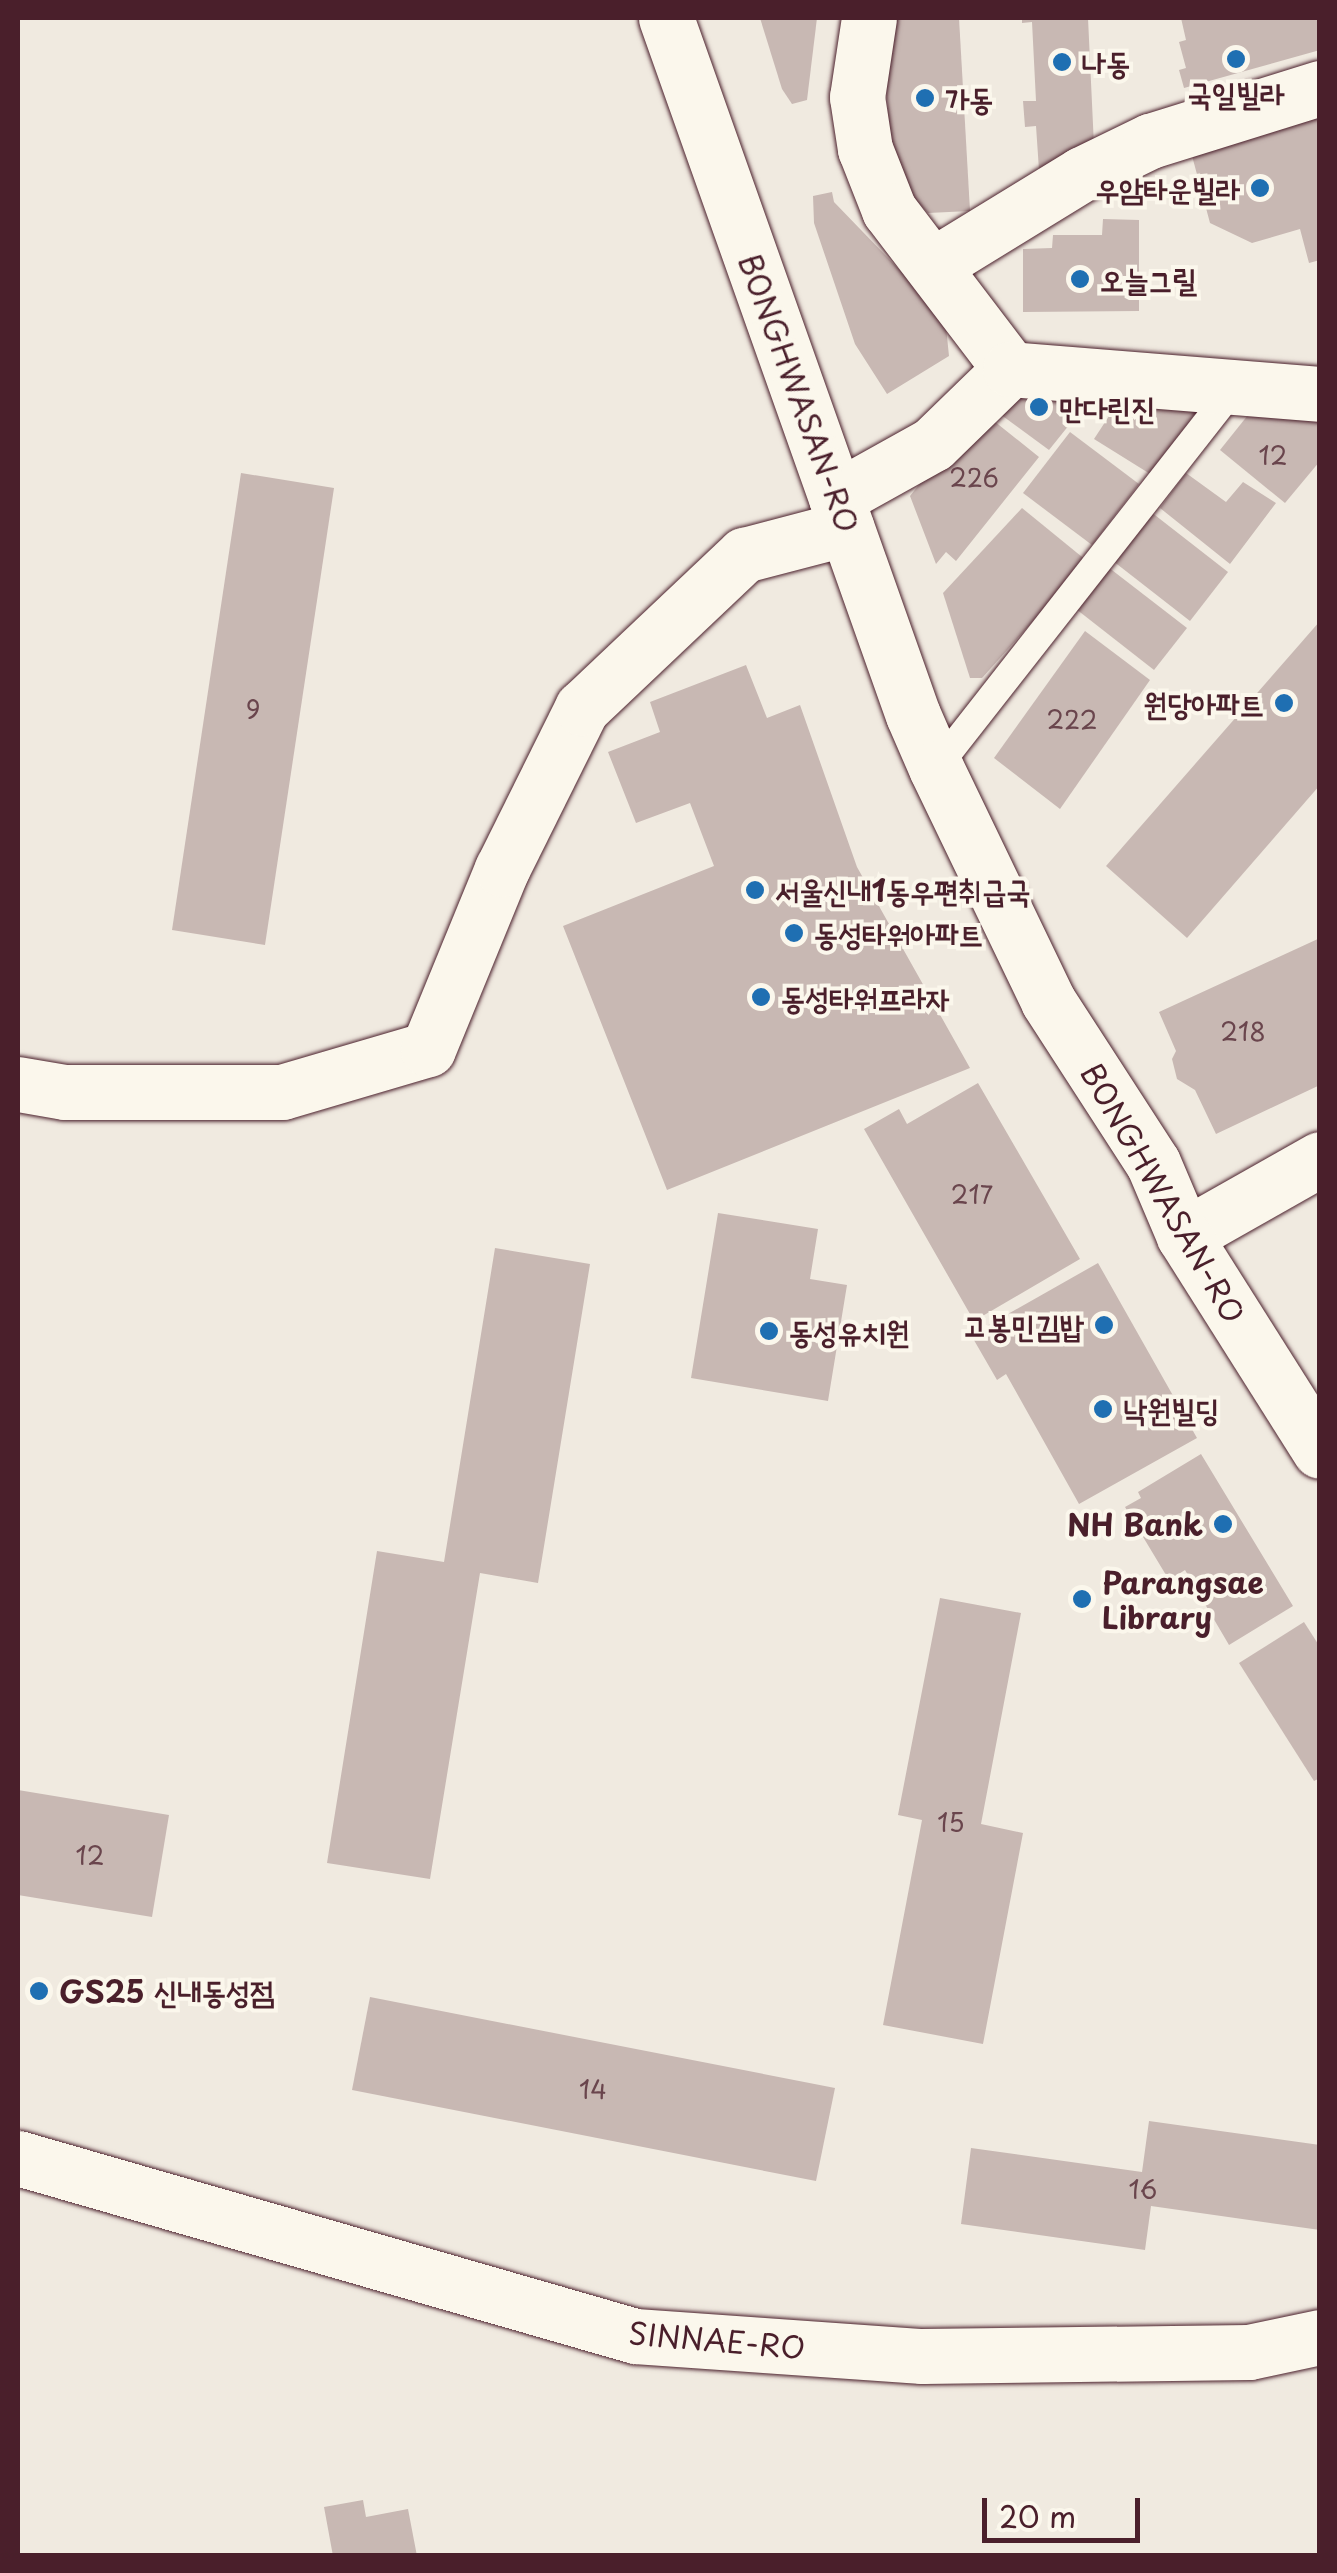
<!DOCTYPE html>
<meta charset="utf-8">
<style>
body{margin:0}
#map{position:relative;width:1337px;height:2573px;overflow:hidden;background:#f0eae0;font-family:"Playpen Sans","Poor Story",sans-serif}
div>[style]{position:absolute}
.building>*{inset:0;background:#c8b8b3}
.roads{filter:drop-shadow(0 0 2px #4a1f2b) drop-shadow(0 0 2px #4a1f2b)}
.service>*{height:28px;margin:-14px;padding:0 14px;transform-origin:14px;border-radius:14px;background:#fbf7ec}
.minor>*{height:55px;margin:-27.5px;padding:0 27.5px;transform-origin:27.5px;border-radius:27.5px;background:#fbf7ec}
.secondary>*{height:55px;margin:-27.5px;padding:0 27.5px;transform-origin:27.5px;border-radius:27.5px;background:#fbf7ec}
.dots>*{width:28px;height:28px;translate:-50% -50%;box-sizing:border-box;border:5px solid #fbf7ec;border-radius:50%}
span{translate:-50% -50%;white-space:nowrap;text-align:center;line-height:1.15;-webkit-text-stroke:8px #fbf7ec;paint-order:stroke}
.number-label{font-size:25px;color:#6a454d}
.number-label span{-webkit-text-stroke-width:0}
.poi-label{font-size:30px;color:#4a1f2b;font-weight:700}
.left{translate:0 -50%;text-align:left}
.right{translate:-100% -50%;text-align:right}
.street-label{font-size:30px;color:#4a1f2b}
.frame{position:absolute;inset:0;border:20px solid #4a1f2b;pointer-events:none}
.scale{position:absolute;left:982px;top:2498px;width:158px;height:45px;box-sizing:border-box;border:5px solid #4a1f2b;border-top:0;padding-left:12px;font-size:30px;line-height:35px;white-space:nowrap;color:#4a1f2b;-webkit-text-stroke:8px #fbf7ec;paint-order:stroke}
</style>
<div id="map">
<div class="building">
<i style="clip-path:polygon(760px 18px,817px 18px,807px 100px,792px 104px,782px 89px)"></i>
<i style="clip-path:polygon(882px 18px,959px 18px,970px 211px,928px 213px,892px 177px)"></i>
<i style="clip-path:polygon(1022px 18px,1088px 18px,1094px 146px,1039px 170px,1036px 126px,1025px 127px,1023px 101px,1036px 101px,1032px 22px,1022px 23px)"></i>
<i style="clip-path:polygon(1181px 18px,1320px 18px,1320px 50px,1184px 88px,1179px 70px,1186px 68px,1179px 42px,1186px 40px)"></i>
<i style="clip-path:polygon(1320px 117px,1320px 260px,1309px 263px,1300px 229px,1252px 243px,1210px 223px,1191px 152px)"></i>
<i style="clip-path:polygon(832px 192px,834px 202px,945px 317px,949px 356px,887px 394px,855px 344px,814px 223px,813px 196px)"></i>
<i style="clip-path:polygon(1103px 219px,1139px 220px,1139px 311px,1023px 312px,1023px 249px,1052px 248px,1053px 235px,1102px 235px)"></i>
<i style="clip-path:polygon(1016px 376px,1098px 389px,1049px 450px,989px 406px)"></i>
<i style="clip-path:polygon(1128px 387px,1204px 399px,1155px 477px,1094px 439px)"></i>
<i style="clip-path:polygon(979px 409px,1039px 457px,956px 561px,946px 552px,936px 564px,910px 496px)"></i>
<i style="clip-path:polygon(1252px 410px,1313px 419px,1320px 425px,1320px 461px,1285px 503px,1220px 450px)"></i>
<i style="clip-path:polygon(1070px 432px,1139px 484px,1092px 545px,1023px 493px)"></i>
<i style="clip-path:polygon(241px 473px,334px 488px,265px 945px,172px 930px)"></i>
<i style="clip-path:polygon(1186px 473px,1226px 502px,1243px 482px,1276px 503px,1230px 564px,1160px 508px)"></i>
<i style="clip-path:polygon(1022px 508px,1087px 561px,982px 678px,970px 678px,943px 593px)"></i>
<i style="clip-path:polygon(1151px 512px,1228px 572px,1190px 621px,1113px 561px)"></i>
<i style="clip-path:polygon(1108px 567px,1187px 628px,1154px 670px,1076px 609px)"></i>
<i style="clip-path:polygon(1320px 621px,1320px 785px,1187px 938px,1106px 866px)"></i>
<i style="clip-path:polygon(1085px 631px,1150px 680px,1060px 809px,994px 758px)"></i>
<i style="clip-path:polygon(746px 665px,767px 718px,800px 705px,857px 867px,970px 1068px,667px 1190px,563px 926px,714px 866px,690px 803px,636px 823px,608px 752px,660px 732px,650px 702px)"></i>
<i style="clip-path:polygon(1320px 938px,1320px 1085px,1216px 1134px,1195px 1090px,1177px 1079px,1172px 1059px,1176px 1051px,1159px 1012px)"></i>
<i style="clip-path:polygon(978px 1083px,1080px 1259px,974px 1321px,864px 1129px,899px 1109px,907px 1124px)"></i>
<i style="clip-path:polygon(718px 1213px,818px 1229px,810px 1279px,847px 1285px,828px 1401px,691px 1378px)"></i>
<i style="clip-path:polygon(495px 1248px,590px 1264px,538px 1583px,480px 1573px,430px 1879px,327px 1863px,377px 1551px,444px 1562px)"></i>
<i style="clip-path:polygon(1098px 1263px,1197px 1438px,1079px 1504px,1006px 1374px,997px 1380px,971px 1335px)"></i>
<i style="clip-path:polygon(1201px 1454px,1293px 1606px,1229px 1645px,1185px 1570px,1169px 1580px,1125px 1507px,1141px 1498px,1138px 1492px)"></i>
<i style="clip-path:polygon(940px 1598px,1021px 1613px,981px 1824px,1023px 1833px,983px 2044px,883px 2025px,922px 1820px,898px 1815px)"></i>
<i style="clip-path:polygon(1304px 1622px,1320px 1647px,1320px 1778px,1314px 1781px,1239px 1663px)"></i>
<i style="clip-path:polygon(18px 1790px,169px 1815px,152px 1917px,18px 1895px)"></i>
<i style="clip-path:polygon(370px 1997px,835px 2088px,816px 2181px,352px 2090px)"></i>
<i style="clip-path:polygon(1149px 2121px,1320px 2145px,1320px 2230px,1151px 2206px,1145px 2250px,961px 2224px,971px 2148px,1142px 2172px)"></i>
<i style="clip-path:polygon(363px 2500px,366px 2517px,408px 2509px,417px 2556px,333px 2556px,324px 2507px)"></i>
</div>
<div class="roads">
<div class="service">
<i style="left:936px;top:768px;width:484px;rotate:-51.9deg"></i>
</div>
<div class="minor">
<i style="left:869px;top:18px;width:80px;rotate:98.6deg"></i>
<i style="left:857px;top:97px;width:53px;rotate:81.3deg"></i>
<i style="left:865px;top:149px;width:66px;rotate:68.5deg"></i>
<i style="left:889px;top:210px;width:200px;rotate:52.7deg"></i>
<i style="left:935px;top:264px;width:172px;rotate:-31.5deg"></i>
<i style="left:1082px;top:174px;width:76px;rotate:-25.9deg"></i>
<i style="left:1150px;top:141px;width:178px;rotate:-17.3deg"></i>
<i style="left:836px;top:498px;width:111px;rotate:-29.1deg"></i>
<i style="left:933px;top:444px;width:107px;rotate:-44.2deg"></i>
<i style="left:1010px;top:369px;width:311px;rotate:4.6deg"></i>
<i style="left:18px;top:1084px;width:48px;rotate:9.7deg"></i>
<i style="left:65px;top:1092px;width:217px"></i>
<i style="left:282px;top:1092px;width:152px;rotate:-16.4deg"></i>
<i style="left:428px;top:1049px;width:195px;rotate:-67.7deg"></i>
<i style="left:502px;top:869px;width:180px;rotate:-63.6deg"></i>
<i style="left:582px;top:708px;width:223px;rotate:-43.4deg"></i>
<i style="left:744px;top:555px;width:106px;rotate:-14.7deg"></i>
<i style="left:1184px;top:1236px;width:156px;rotate:-29.5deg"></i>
</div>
<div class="secondary">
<i style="left:666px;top:18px;width:739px;rotate:70.49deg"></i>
<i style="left:913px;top:715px;width:58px;rotate:66.5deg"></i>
<i style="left:936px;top:768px;width:259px;rotate:64.3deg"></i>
<i style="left:1048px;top:1001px;width:193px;rotate:57.1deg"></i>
<i style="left:1153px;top:1163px;width:79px;rotate:67deg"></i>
<i style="left:1184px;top:1236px;width:254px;rotate:57.7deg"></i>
<i style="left:18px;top:2158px;width:642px;rotate:16.09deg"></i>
<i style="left:635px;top:2336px;width:288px;rotate:4deg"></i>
<i style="left:922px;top:2356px;width:327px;rotate:-0.7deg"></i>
<i style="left:1249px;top:2352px;width:73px;rotate:-11.9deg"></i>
</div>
</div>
<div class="dots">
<i style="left:1236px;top:59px;background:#1f6fb2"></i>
<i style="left:1062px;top:62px;background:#1f6fb2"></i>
<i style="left:925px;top:98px;background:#1f6fb2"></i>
<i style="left:1260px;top:188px;background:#1f6fb2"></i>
<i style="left:1080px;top:279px;background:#1f6fb2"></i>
<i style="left:1039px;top:407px;background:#1f6fb2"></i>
<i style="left:1284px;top:703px;background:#1f6fb2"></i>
<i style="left:755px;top:890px;background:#1f6fb2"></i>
<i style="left:794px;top:933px;background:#1f6fb2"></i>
<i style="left:761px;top:997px;background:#1f6fb2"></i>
<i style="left:1104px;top:1325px;background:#1f6fb2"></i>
<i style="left:769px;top:1331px;background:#1f6fb2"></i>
<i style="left:1103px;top:1409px;background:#1f6fb2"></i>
<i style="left:1223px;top:1524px;background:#1f6fb2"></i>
<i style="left:1082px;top:1599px;background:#1f6fb2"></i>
<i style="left:39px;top:1991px;background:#1f6fb2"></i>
</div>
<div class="number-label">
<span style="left:1273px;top:455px">12</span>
<span style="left:974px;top:477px">226</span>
<span style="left:253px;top:709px">9</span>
<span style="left:1072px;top:719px">222</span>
<span style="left:1243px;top:1031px">218</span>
<span style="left:972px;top:1194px">217</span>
<span style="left:951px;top:1822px">15</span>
<span style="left:90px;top:1855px">12</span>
<span style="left:593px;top:2089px">14</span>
<span style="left:1143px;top:2189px">16</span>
</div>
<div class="poi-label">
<span class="left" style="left:1082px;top:62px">나동</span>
<span style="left:1236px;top:93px">국일빌라</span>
<span class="left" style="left:945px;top:98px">가동</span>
<span class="right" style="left:1240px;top:188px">우암타운빌라</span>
<span class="left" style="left:1100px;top:279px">오늘그릴</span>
<span class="left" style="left:1059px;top:407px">만다린진</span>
<span class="right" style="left:1264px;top:703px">원당아파트</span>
<span class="left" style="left:775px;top:890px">서울신내1동우편취급국</span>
<span class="left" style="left:814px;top:933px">동성타워아파트</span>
<span class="left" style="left:781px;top:997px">동성타워프라자</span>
<span class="right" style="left:1084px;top:1325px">고봉민김밥</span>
<span class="left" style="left:789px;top:1331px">동성유치원</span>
<span class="left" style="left:1123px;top:1409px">낙원빌딩</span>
<span class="right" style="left:1203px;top:1524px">NH Bank</span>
<span class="left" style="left:1102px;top:1599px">Parangsae<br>Library</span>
<span class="left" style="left:59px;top:1991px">GS25 신내동성점</span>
</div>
<div class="street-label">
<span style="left:799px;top:393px;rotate:70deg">BONGHWASAN-RO</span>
<span style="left:1163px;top:1193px;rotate:60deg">BONGHWASAN-RO</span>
<span style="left:717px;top:2340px;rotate:5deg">SINNAE-RO</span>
</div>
<div class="frame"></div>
<div class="scale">20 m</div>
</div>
